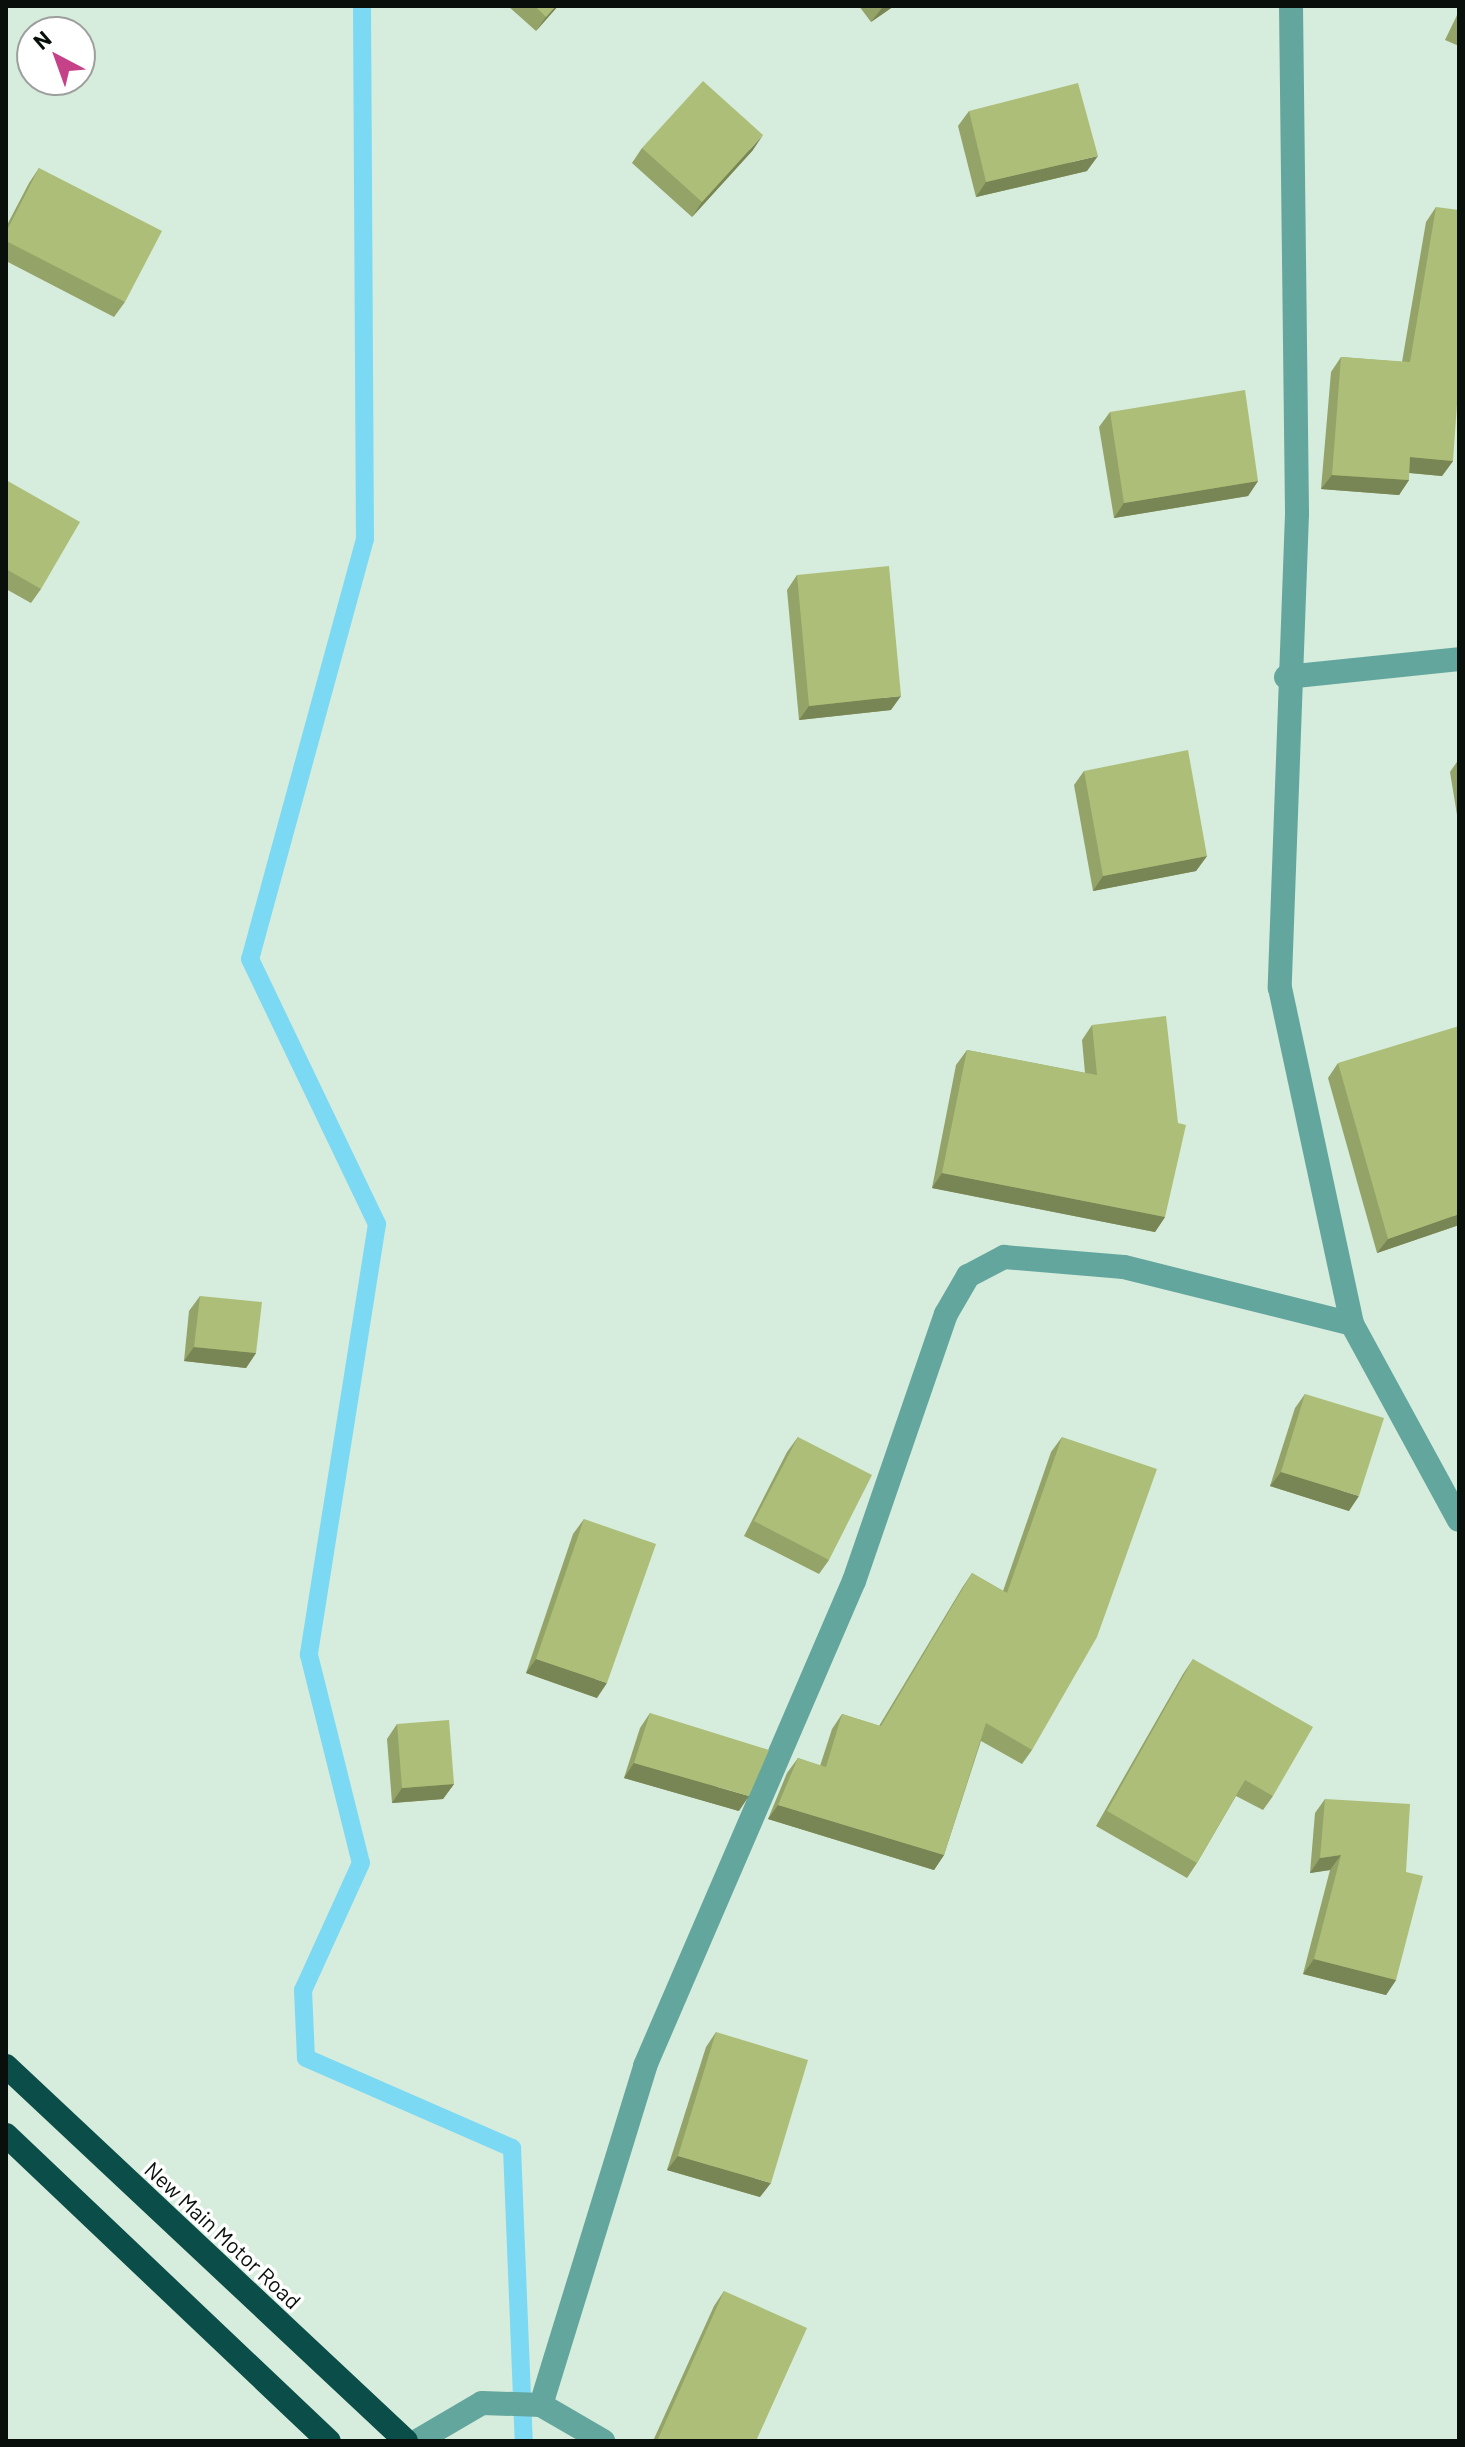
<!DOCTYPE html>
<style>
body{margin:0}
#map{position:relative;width:1465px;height:2447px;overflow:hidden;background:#d6ecdc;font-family:Barlow,sans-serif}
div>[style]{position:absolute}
.stream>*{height:18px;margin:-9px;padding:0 9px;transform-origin:9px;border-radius:9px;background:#7bd9f3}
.street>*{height:24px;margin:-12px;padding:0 12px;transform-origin:12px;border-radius:12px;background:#63a69e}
.highway>*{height:24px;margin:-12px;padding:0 12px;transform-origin:12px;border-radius:12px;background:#0b4d48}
.wall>*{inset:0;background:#94a367}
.shaded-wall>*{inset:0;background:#788554}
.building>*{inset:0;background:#acbe78}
span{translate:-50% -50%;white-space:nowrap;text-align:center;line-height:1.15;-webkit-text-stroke:7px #fff;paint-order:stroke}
.street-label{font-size:22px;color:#09100b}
.frame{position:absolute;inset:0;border:8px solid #09100b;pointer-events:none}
.north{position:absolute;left:16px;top:16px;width:80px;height:80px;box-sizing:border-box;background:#fff;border:2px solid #9d9f9d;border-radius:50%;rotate:319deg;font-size:22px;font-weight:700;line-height:32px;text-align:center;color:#09100b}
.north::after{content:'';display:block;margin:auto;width:28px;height:36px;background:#c64288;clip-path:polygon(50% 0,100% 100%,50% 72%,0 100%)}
</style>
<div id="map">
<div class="stream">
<i style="left:362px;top:6px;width:533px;rotate:89.68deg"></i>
<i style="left:365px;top:539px;width:435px;rotate:105.3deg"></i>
<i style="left:250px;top:959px;width:294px;rotate:64.4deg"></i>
<i style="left:377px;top:1224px;width:436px;rotate:99deg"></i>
<i style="left:309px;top:1655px;width:214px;rotate:76deg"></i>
<i style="left:361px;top:1863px;width:140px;rotate:114.5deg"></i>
<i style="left:303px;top:1990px;width:68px;rotate:87.5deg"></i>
<i style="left:306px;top:2058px;width:225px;rotate:23.6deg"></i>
<i style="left:512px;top:2148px;width:293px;rotate:87.7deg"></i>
</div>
<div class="street">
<i style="left:1291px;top:6px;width:508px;rotate:89.32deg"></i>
<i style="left:1297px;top:514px;width:474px;rotate:92.1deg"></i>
<i style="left:1280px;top:988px;width:344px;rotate:77.9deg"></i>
<i style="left:1352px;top:1324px;width:223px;rotate:61.4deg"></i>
<i style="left:1286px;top:677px;width:174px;rotate:-5.9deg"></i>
<i style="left:541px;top:2405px;width:355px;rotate:-72.9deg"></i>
<i style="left:645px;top:2066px;width:528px;rotate:-66.69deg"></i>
<i style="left:854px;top:1581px;width:282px;rotate:-71deg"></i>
<i style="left:946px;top:1314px;width:44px;rotate:-59.9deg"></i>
<i style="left:968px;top:1276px;width:41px;rotate:-27.8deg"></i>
<i style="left:1004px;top:1257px;width:120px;rotate:4.8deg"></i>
<i style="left:1124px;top:1267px;width:235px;rotate:14deg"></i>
<i style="left:417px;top:2441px;width:75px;rotate:-30.3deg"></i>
<i style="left:482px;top:2403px;width:59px;rotate:1.9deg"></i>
<i style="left:541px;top:2405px;width:72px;rotate:30.1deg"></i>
</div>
<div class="highway">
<i style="left:6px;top:2066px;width:548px;rotate:43.15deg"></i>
<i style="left:6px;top:2135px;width:445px;rotate:43.5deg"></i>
</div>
<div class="wall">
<i style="clip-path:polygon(508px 6px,558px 6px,536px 31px)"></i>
<i style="clip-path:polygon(859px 6px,894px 6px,871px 22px)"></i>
<i style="clip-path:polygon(1459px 11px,1459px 46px,1445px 40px)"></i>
<i style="clip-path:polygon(969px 111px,1087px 171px,976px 197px,958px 126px)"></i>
<i style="clip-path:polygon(642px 148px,753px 150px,692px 217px,632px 163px)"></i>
<i style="clip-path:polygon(39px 168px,125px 302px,114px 317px,6px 261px,6px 227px,29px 183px)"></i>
<i style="clip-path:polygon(1436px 207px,1453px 461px,1442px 476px,1409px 473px,1409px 480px,1399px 495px,1321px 489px,1331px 372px,1341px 357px,1402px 362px,1426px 222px)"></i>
<i style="clip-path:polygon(1110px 412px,1258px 481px,1248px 496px,1114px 518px,1099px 427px)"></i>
<i style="clip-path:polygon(6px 480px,41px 589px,31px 603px,6px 589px)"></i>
<i style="clip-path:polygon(797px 575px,891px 710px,799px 720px,787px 590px)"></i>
<i style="clip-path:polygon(1459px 759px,1459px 827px,1450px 772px)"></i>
<i style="clip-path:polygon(1084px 771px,1207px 856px,1196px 871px,1093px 891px,1074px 785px)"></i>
<i style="clip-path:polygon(1092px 1025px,1165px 1217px,1155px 1232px,932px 1188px,956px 1065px,967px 1050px,1085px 1073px,1082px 1040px)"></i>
<i style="clip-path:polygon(1338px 1063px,1459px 1225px,1377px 1253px,1328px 1078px)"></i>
<i style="clip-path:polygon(200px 1296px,256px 1353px,246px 1368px,184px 1361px,189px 1311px)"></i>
<i style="clip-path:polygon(1305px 1394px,1349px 1511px,1270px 1486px,1295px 1408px)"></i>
<i style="clip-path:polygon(798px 1437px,829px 1560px,819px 1574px,744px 1536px,787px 1452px)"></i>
<i style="clip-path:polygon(1062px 1437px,1032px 1750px,1022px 1764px,981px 1741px,944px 1855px,934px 1870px,768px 1819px,787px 1773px,798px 1758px,820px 1766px,832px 1729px,842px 1714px,879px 1726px,962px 1588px,972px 1573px,1003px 1591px,1051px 1452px)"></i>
<i style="clip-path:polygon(584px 1519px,597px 1698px,526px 1673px,573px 1534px)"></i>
<i style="clip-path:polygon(1193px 1659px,1273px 1796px,1263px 1810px,1236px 1796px,1197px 1863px,1187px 1878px,1096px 1826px,1183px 1674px)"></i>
<i style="clip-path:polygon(650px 1713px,739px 1811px,624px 1778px,640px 1728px)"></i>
<i style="clip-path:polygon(397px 1724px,454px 1784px,443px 1799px,392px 1803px,387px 1739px)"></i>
<i style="clip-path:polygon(1325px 1799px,1396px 1980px,1386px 1995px,1303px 1974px,1330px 1870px,1310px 1873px,1315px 1813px)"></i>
<i style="clip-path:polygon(716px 2032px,760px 2197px,667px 2170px,706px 2047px)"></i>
<i style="clip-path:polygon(724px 2291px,756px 2441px,653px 2441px,714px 2306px)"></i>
</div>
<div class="shaded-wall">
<i style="clip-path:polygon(556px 6px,558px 6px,536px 31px,546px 17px)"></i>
<i style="clip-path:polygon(884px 6px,894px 6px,871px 22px,882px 8px)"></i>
<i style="clip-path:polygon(763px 135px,753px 150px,692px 217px,702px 202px)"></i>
<i style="clip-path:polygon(1098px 156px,1087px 171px,976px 197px,986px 182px)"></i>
<i style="clip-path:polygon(1410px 457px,1453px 461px,1442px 476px,1400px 472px)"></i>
<i style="clip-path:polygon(1332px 475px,1409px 480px,1399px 495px,1321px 489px)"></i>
<i style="clip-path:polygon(1258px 481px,1248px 496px,1114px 518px,1124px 503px)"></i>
<i style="clip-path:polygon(901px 696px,891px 710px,799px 720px,809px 706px)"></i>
<i style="clip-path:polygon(1207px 856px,1196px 871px,1093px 891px,1103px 876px)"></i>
<i style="clip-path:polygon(942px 1173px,1165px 1217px,1155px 1232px,932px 1188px)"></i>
<i style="clip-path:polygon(1459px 1214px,1459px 1225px,1377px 1253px,1388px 1239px)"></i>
<i style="clip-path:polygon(194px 1347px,256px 1353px,246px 1368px,184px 1361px)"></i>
<i style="clip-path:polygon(1281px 1472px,1359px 1496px,1349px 1511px,1270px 1486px)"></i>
<i style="clip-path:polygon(536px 1659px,607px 1683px,597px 1698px,526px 1673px)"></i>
<i style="clip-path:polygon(634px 1763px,749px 1796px,739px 1811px,624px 1778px)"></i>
<i style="clip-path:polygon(454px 1784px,443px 1799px,392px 1803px,402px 1788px)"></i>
<i style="clip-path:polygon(778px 1805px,944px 1855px,934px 1870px,768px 1819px)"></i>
<i style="clip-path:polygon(1341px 1855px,1330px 1870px,1310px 1873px,1320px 1858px)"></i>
<i style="clip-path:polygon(1314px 1959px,1396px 1980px,1386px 1995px,1303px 1974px)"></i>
<i style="clip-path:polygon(678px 2156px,771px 2183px,760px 2197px,667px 2170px)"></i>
</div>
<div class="building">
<i style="clip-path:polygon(535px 6px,556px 6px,546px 17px)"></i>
<i style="clip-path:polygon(703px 81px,763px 135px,702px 202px,642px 148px)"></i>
<i style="clip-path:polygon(1078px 83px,1098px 156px,986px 182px,969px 111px)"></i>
<i style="clip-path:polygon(39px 168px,162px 231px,125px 302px,6px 241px,6px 232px)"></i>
<i style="clip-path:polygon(1436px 207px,1459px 210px,1459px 376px,1453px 461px,1410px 457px,1409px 480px,1332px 475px,1341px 357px,1410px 362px)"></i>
<i style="clip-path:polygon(1245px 390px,1258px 481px,1124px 503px,1110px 412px)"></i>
<i style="clip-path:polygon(6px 480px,80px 522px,41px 589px,6px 569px)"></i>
<i style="clip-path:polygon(889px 566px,901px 696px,809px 706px,797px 575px)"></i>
<i style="clip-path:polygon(1188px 750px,1207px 856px,1103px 876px,1084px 771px)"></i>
<i style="clip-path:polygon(1166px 1016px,1178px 1123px,1186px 1125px,1165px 1217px,942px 1173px,967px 1050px,1097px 1075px,1092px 1025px)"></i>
<i style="clip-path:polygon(1459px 1026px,1459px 1214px,1388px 1239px,1338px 1063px)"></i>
<i style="clip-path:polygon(200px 1296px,262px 1302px,256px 1353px,194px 1347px)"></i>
<i style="clip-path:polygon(1305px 1394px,1384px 1418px,1359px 1496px,1281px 1472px)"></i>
<i style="clip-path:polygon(798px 1437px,872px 1475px,829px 1560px,754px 1521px)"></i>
<i style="clip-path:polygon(1062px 1437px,1157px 1469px,1097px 1637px,1032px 1750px,986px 1723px,944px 1855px,778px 1805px,798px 1758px,826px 1767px,842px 1714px,881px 1726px,972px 1573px,1007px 1593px)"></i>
<i style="clip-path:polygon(584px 1519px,656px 1544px,607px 1683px,536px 1659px)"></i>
<i style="clip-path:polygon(1193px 1659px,1313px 1727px,1273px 1796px,1245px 1780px,1197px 1863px,1107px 1811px)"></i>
<i style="clip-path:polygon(650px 1713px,769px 1750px,749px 1796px,634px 1763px)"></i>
<i style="clip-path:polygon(449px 1720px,454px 1784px,402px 1788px,397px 1724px)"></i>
<i style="clip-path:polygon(1325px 1799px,1410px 1804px,1406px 1872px,1423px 1876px,1396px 1980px,1314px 1959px,1341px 1855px,1320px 1858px)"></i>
<i style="clip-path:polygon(716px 2032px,808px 2060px,771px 2183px,678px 2156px)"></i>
<i style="clip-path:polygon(724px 2291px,807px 2328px,756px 2441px,657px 2441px)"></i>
</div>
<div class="street-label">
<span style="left:223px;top:2235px;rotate:43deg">New Main Motor Road</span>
</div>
<div class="frame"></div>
<div class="north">N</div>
</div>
